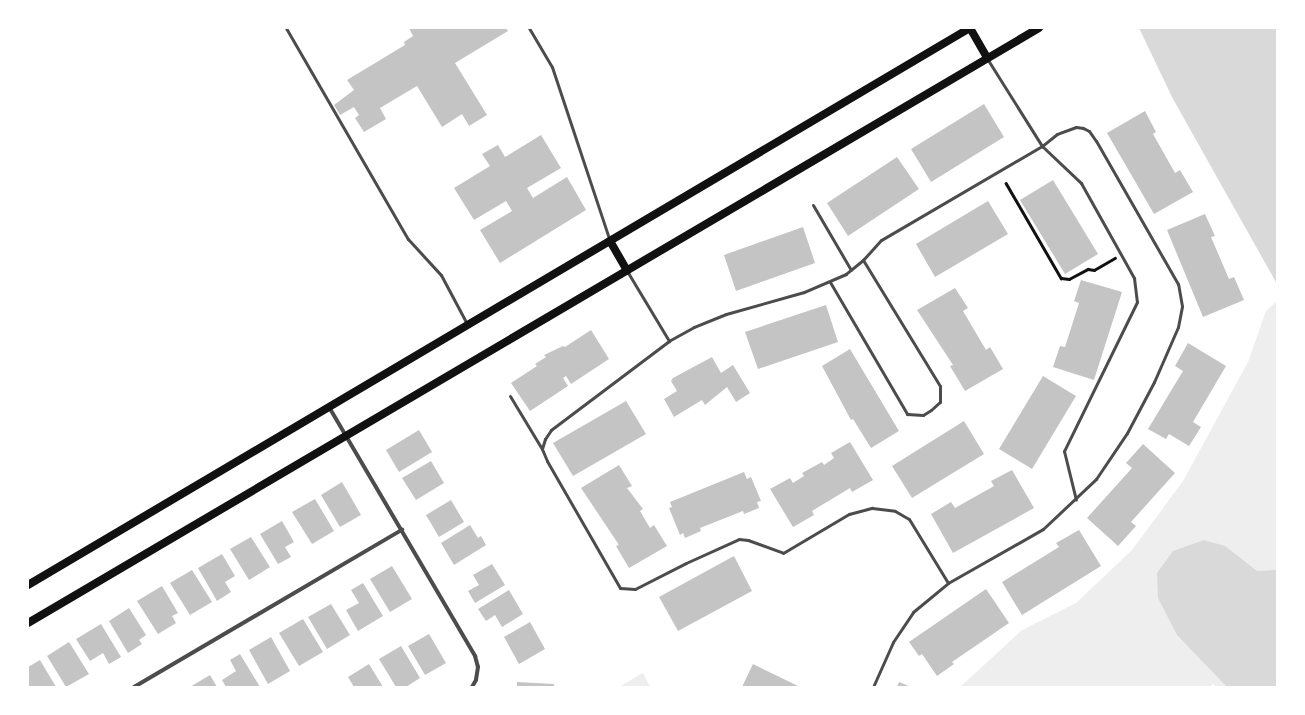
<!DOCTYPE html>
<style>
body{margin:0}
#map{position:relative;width:1305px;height:715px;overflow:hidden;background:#fff;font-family:Rubik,sans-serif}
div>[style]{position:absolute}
.green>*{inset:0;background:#eee}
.water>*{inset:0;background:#d9d9d9}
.building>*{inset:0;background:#c4c4c4}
.path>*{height:2.5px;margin:-1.25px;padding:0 1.25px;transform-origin:1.25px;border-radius:1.25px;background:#111}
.service>*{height:3px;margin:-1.5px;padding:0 1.5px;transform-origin:1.5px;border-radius:1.5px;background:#4c4c4c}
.minor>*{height:4px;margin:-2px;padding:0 2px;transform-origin:2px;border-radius:2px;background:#4c4c4c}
.secondary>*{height:8px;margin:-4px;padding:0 4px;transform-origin:4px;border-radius:4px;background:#111}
span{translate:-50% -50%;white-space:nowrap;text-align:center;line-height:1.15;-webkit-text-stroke:3.5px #fff;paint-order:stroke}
.frame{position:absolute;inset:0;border:29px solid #fff;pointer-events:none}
</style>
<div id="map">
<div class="green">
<i style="clip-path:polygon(1277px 301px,1277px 687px,1216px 687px,1213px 684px,1209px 687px,960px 687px,1022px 630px,1076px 603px,1132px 550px,1183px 481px,1248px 362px,1266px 311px)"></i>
<i style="clip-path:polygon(643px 673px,650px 687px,619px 687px)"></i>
</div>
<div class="water">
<i style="clip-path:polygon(1139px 28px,1277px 28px,1277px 284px,1173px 99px)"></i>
<i style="clip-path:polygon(1204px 540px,1225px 546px,1257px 571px,1277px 570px,1277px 687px,1227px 687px,1177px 635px,1158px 598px,1157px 573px,1173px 551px)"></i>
</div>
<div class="building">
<i style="clip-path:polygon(409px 28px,506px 28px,508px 31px,455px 63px,487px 115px,469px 126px,462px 114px,442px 127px,417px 86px,380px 108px,386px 119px,364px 132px,355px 118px,359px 115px,354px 107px,340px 115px,334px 105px,354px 90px,347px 80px,405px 45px,404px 42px,413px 36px)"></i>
<i style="clip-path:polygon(984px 104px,1004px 137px,931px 182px,911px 149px)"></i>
<i style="clip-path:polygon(1145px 111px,1156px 132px,1153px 134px,1175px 173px,1180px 170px,1193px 192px,1154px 214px,1107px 133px)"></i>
<i style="clip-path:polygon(541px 135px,561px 168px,527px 188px,533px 198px,567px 177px,586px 210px,500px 263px,480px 230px,512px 211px,506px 201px,474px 220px,454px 188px,490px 166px,482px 154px,498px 145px,505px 157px)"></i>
<i style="clip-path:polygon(897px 157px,919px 189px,848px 236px,827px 203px)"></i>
<i style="clip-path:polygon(1053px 180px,1098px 254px,1065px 274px,1020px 200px)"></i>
<i style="clip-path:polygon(988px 201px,1008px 234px,935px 277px,916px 244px)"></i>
<i style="clip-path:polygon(1205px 214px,1215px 236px,1211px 237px,1229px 279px,1234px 277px,1244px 300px,1203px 317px,1167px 230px)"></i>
<i style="clip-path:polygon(803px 227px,815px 263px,736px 291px,724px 255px)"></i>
<i style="clip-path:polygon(1081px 280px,1122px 292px,1094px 380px,1053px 367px,1060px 346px,1065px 347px,1079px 303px,1074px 301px)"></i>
<i style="clip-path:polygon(955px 288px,968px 308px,963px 311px,986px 350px,990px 347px,1003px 369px,965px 391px,950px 366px,953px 365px,917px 310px)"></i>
<i style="clip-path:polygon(826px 305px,838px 342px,758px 369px,745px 332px)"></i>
<i style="clip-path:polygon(591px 330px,609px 359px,571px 384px,566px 376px,563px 378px,568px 386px,530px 411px,511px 383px,537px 366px,535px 364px,546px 357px,544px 355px,563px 346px,565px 347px)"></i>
<i style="clip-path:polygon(1188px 343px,1226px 366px,1193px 422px,1201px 427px,1189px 446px,1169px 434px,1166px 439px,1148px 429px,1183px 371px,1175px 366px)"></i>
<i style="clip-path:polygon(850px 349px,899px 431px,871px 448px,853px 419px,851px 420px,822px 366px)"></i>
<i style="clip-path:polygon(712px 357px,721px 373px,733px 365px,750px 393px,736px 402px,727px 387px,705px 405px,702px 400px,674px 417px,664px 399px,677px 391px,671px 381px,673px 378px)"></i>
<i style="clip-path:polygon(1043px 376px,1076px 396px,1032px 469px,999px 449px)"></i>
<i style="clip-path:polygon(626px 401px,646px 434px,573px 476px,553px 443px)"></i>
<i style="clip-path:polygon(964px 421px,984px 454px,912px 498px,892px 466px)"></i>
<i style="clip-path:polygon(419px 430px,432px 452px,399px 472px,386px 450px)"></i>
<i style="clip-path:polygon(850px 442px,873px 480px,852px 492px,850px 488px,812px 511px,814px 515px,793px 527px,770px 489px,790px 478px,793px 483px,804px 476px,802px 473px,822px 462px,824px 465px,834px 458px,831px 453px)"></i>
<i style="clip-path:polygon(1143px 444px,1175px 473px,1131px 522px,1136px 526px,1118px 546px,1087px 518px,1132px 468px,1126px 463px)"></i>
<i style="clip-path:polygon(431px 461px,444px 483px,416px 500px,402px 478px)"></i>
<i style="clip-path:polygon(619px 465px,632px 486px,627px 488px,643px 509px,640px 511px,650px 528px,654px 525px,667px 546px,629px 568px,616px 546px,619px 545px,581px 488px)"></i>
<i style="clip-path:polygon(1012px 470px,1034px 508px,953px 553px,931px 514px,951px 502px,955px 508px,994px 486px,991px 481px)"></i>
<i style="clip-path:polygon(744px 472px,747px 479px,751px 477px,761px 501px,757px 502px,759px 508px,744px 514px,743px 511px,700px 528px,701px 531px,685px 538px,683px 533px,680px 535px,669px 508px,672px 507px,670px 502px)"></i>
<i style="clip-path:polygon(342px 482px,361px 515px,340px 527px,321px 495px)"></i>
<i style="clip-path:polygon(315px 499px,334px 531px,312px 544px,292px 512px)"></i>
<i style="clip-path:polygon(451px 500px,464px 522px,439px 537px,426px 515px)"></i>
<i style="clip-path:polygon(282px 521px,294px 542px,285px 547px,291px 557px,278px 564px,260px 534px)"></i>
<i style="clip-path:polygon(470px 525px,478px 538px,481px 536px,486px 545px,454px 565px,441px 543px)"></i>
<i style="clip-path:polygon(1079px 530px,1101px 566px,1022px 615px,1002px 582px,1059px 547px,1056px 543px)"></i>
<i style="clip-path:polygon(251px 537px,270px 567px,249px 580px,230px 549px)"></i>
<i style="clip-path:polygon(222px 554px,235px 576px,225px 582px,231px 592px,217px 601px,198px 568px)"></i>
<i style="clip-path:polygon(734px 556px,752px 591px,678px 631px,659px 597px)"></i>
<i style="clip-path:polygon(492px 564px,505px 585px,475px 603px,468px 591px,479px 585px,473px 575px)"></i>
<i style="clip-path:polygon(392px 566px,412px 599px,390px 612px,370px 579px)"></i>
<i style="clip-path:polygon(192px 570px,212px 602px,190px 615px,170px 583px)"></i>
<i style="clip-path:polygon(363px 583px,383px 616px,358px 631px,346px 610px,359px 603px,351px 590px)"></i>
<i style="clip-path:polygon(162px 586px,178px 613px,172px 616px,176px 623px,158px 634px,137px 601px)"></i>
<i style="clip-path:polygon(986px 589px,1009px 623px,952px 662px,954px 664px,937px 676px,922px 654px,919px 656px,909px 642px)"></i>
<i style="clip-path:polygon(509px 590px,523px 614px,502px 627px,495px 615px,486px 621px,478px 609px)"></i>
<i style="clip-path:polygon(331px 604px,350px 635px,327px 649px,308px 617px)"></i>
<i style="clip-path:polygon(129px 608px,146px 635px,139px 640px,142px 644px,128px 653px,109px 621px)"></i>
<i style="clip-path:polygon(303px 619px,323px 652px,299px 666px,279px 633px)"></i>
<i style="clip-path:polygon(530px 622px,545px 649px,519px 664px,504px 637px)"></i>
<i style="clip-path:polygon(101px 624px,121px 657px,109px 664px,103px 653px,90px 661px,76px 639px)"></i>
<i style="clip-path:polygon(429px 634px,446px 663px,425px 675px,408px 646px)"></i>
<i style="clip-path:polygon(271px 637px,290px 671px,268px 684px,249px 650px)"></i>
<i style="clip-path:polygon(69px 642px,89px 674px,66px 687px,47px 656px)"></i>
<i style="clip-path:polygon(401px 646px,420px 678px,406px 687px,396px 687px,379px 659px)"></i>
<i style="clip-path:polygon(240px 654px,260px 687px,226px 687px,222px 680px,236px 671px,230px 660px)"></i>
<i style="clip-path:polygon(40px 660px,56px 687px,28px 686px,28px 667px)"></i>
<i style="clip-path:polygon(369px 664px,383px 687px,354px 687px,348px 677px)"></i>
<i style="clip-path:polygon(753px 664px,798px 686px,798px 687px,742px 687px)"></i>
<i style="clip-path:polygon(210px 675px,217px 687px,190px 687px)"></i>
<i style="clip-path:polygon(517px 682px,554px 684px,554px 687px,517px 687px)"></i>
<i style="clip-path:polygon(899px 682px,911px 687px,897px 687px)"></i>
</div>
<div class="path">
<i style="left:1006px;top:183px;width:110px;rotate:59.9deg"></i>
<i style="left:1061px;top:278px;width:8px;rotate:7deg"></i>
<i style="left:1069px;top:279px;width:21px;rotate:-28deg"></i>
<i style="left:1088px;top:269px;width:6px;rotate:9deg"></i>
<i style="left:1094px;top:270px;width:24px;rotate:-30deg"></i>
</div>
<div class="service">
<i style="left:286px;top:28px;width:244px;rotate:60deg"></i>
<i style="left:408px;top:239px;width:49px;rotate:47.5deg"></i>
<i style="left:441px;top:275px;width:55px;rotate:62deg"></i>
<i style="left:529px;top:28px;width:45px;rotate:59.5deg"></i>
<i style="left:552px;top:67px;width:183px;rotate:71.6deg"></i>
<i style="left:988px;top:60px;width:102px;rotate:57.9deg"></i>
<i style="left:1042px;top:146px;width:54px;rotate:43.5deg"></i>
<i style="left:1081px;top:183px;width:109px;rotate:60.8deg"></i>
<i style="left:1134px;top:278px;width:24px;rotate:83deg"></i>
<i style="left:1137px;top:302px;width:166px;rotate:116.1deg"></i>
<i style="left:1064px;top:451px;width:50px;rotate:76.2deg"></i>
<i style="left:813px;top:205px;width:75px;rotate:59.7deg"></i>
<i style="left:627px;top:271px;width:82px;rotate:59deg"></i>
<i style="left:830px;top:282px;width:153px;rotate:59.7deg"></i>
<i style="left:907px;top:414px;width:16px;rotate:4deg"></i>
<i style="left:923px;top:415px;width:9px;rotate:-32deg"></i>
<i style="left:931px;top:410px;width:12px;rotate:-42deg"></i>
<i style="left:940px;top:402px;width:16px;rotate:-90deg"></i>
<i style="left:940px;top:386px;width:148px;rotate:-121.4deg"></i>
<i style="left:510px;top:396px;width:62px;rotate:58.9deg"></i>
<i style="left:873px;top:687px;width:49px;rotate:-66deg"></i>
<i style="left:893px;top:642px;width:36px;rotate:-56deg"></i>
<i style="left:913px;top:612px;width:45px;rotate:-39.6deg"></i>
<i style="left:948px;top:583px;width:109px;rotate:-29.6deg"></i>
<i style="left:1043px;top:529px;width:73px;rotate:-43.3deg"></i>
<i style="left:1096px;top:479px;width:55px;rotate:-56deg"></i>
<i style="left:1127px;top:433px;width:58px;rotate:-62.1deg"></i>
<i style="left:1154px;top:382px;width:60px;rotate:-66.4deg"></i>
<i style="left:1178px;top:327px;width:21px;rotate:-79deg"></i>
<i style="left:1182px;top:306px;width:22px;rotate:-100deg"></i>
<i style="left:1178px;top:284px;width:165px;rotate:-119.8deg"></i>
<i style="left:1096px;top:141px;width:12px;rotate:-125deg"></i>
<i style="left:1089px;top:131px;width:7px;rotate:-153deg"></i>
<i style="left:1083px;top:128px;width:7px;rotate:-172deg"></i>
<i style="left:1076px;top:127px;width:20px;rotate:160deg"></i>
<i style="left:1057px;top:134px;width:19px;rotate:141deg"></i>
<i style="left:1042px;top:146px;width:186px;rotate:149.7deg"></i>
<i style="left:881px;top:240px;width:27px;rotate:132deg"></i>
<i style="left:863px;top:260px;width:22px;rotate:141deg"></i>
<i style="left:846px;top:274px;width:46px;rotate:156.8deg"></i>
<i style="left:804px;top:292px;width:81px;rotate:164.2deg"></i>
<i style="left:726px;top:314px;width:35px;rotate:158deg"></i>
<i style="left:694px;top:327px;width:29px;rotate:151deg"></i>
<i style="left:669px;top:341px;width:148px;rotate:143deg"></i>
<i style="left:551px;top:430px;width:11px;rotate:124deg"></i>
<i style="left:545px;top:439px;width:10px;rotate:107deg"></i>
<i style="left:542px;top:449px;width:13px;rotate:67deg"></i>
<i style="left:547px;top:461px;width:146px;rotate:60.1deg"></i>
<i style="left:620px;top:588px;width:15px;rotate:4deg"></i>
<i style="left:635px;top:589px;width:57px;rotate:-27deg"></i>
<i style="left:686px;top:563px;width:58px;rotate:-24.4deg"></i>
<i style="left:739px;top:539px;width:9px;rotate:6deg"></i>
<i style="left:748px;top:540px;width:37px;rotate:20deg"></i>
<i style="left:783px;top:553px;width:77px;rotate:-30.6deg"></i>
<i style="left:849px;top:514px;width:24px;rotate:-15deg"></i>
<i style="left:872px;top:508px;width:23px;rotate:7deg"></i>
<i style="left:895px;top:511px;width:16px;rotate:30deg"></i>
<i style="left:909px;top:519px;width:75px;rotate:58.6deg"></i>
</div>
<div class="minor">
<i style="left:329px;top:407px;width:289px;rotate:59.6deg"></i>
<i style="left:475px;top:656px;width:11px;rotate:75deg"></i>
<i style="left:478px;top:667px;width:13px;rotate:99deg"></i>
<i style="left:476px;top:680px;width:8px;rotate:120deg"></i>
<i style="left:134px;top:687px;width:311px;rotate:-30.4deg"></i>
</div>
<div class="secondary">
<i style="left:970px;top:28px;width:34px;rotate:60deg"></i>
<i style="left:610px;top:241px;width:34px;rotate:60deg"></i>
<i style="left:28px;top:585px;width:1094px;rotate:-30.6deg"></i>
<i style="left:28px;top:623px;width:1173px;rotate:-30.48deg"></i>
</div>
<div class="frame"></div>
</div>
